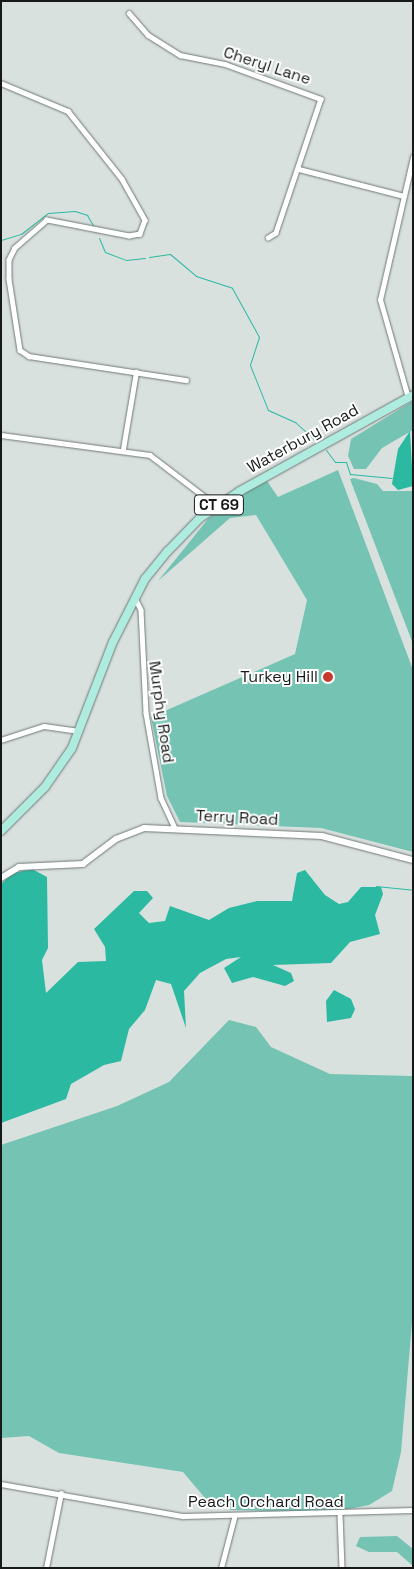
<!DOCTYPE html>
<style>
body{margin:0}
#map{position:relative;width:414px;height:1569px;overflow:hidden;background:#d9e1df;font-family:"Space Grotesk",sans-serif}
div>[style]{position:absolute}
.green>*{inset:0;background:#75c3b3}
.water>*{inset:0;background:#2bb9a2}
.stream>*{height:1px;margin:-0.5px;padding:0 0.5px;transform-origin:0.5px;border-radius:0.5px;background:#2bb9a2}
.roads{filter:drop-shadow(0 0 1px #707876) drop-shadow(0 0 1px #707876)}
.minor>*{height:4.5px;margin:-2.25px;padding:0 2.25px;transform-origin:2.25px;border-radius:2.25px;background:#fff}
.tertiary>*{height:5.5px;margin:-2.75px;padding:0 2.75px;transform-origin:2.75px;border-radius:2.75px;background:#fff}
.primary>*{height:8px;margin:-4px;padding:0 4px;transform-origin:4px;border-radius:4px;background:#aeecdf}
.dots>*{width:14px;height:14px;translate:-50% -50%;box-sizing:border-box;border:2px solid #fff;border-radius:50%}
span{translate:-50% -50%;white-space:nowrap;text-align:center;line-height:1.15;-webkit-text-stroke:4px #fff;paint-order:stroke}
.shield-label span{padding:1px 4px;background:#fff;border:1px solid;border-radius:4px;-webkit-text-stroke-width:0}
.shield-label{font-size:15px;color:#161918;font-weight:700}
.street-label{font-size:16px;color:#161918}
.poi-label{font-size:16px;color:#161918}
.right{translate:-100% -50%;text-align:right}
.frame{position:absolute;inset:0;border:2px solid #161918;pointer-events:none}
</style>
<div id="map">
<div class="green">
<i style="clip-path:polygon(413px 401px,413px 430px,382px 448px,366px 469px,354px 469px,348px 456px,351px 439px)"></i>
<i style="clip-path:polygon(338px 470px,413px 670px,413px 852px,321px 828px,180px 822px,167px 796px,151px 717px,295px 654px,307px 600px,256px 515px,230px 518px,158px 581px,208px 519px,250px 490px,267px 481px,278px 497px)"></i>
<i style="clip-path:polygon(354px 478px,377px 484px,383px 491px,413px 491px,413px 644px,350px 479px)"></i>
<i style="clip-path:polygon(229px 1020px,256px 1027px,271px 1047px,330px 1074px,413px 1076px,413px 1311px,401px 1452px,392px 1491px,369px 1505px,334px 1512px,232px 1510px,210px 1504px,183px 1472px,59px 1453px,29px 1436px,1px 1438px,1px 1145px,117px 1106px,169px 1082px)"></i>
<i style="clip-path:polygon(397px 1536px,413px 1549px,413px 1566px,397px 1552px,369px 1552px,356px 1546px,360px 1537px)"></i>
</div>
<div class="water">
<i style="clip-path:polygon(410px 431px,413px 486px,398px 490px,392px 484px,398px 449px)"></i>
<i style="clip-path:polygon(32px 869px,47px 877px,48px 948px,42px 960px,46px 993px,78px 962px,106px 961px,105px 947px,94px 929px,134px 891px,147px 891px,153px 898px,139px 913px,149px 923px,165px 921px,170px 906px,209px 920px,229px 908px,257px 901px,292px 901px,297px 873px,305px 870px,325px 895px,339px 904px,348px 902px,361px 887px,381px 887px,383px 894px,375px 915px,380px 934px,350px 942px,331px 963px,273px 965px,291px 973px,294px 981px,285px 986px,253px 977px,232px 983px,224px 968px,241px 957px,226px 959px,200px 973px,184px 991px,186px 1028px,171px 984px,156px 980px,145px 1010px,129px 1029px,121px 1061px,104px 1065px,71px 1084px,66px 1099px,1px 1123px,1px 884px,13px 873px)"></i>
<i style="clip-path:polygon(334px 990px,351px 999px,355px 1009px,351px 1018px,327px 1022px,326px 1001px)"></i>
</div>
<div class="stream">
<i style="left:99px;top:238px;width:15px;rotate:67deg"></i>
<i style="left:105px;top:252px;width:22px;rotate:21deg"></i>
<i style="left:126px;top:260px;width:19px;rotate:-6deg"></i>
<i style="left:1px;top:240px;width:21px;rotate:-17deg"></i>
<i style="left:21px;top:234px;width:34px;rotate:-38deg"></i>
<i style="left:48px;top:213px;width:27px;rotate:-4deg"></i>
<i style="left:75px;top:211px;width:13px;rotate:18deg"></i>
<i style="left:87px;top:215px;width:14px;rotate:60deg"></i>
<i style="left:149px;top:257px;width:21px;rotate:-8deg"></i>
<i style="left:170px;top:254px;width:34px;rotate:40deg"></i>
<i style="left:196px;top:276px;width:38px;rotate:18deg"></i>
<i style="left:232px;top:288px;width:56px;rotate:61.1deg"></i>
<i style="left:259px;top:337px;width:29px;rotate:108deg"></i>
<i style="left:250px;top:365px;width:48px;rotate:68.2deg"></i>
<i style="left:268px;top:410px;width:30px;rotate:24deg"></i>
<i style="left:295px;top:422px;width:27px;rotate:42deg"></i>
<i style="left:326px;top:450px;width:15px;rotate:53deg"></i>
<i style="left:335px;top:462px;width:11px"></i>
<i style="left:346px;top:462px;width:13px;rotate:72deg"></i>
<i style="left:350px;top:474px;width:42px;rotate:5.4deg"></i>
<i style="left:376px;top:886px;width:37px;rotate:6deg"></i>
</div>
<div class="roads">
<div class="minor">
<i style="left:129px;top:13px;width:29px;rotate:49deg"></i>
<i style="left:148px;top:35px;width:38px;rotate:32deg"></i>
<i style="left:180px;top:55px;width:46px;rotate:11.3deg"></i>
<i style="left:225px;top:64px;width:102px;rotate:20deg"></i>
<i style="left:321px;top:99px;width:141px;rotate:108.6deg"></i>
<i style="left:276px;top:233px;width:9px;rotate:148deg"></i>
<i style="left:1px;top:83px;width:73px;rotate:22.7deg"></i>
<i style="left:68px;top:111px;width:87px;rotate:51.5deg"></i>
<i style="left:122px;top:179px;width:47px;rotate:60.7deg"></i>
<i style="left:145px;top:220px;width:15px;rotate:110deg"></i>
<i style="left:140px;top:234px;width:11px;rotate:170deg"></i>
<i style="left:129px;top:236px;width:84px;rotate:-169deg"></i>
<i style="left:47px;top:220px;width:43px;rotate:138.8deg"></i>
<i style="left:15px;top:248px;width:13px;rotate:117deg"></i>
<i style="left:9px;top:260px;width:19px;rotate:90deg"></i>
<i style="left:9px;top:279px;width:72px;rotate:81.2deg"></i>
<i style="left:20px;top:350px;width:11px;rotate:34deg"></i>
<i style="left:29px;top:356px;width:159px;rotate:8.7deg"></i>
<i style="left:299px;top:169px;width:108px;rotate:14.4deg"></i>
<i style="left:408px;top:398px;width:102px;rotate:-105.9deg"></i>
<i style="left:380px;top:300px;width:147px;rotate:-77deg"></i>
<i style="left:1px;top:435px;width:150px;rotate:7.6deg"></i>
<i style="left:150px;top:455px;width:84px;rotate:37.3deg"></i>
<i style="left:123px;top:449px;width:78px;rotate:-80.4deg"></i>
<i style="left:135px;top:598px;width:13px;rotate:63deg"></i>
<i style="left:141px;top:610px;width:103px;rotate:87.2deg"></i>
<i style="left:146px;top:713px;width:86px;rotate:80deg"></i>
<i style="left:161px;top:798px;width:33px;rotate:65deg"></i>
<i style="left:1px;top:740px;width:45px;rotate:-18deg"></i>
<i style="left:44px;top:726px;width:35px;rotate:8deg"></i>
<i style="left:1px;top:1484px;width:185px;rotate:10deg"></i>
<i style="left:183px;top:1516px;width:230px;rotate:-1.5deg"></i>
<i style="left:340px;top:1515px;width:53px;rotate:87.8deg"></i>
<i style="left:46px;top:1568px;width:76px;rotate:-78.7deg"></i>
<i style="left:221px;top:1568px;width:52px;rotate:-75.4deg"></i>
</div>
<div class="tertiary">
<i style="left:1px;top:878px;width:21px;rotate:-31deg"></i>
<i style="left:19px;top:867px;width:64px;rotate:-2.7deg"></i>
<i style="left:83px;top:864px;width:41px;rotate:-37.1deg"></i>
<i style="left:116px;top:839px;width:30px;rotate:-21deg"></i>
<i style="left:144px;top:828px;width:178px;rotate:2.6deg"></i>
<i style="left:322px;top:836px;width:94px;rotate:14.8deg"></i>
</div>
<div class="primary">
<i style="left:1px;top:831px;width:62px;rotate:-45deg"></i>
<i style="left:45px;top:787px;width:47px;rotate:-55.3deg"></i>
<i style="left:72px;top:748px;width:114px;rotate:-68.9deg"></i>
<i style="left:113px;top:642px;width:71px;rotate:-63.1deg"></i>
<i style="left:145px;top:579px;width:36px;rotate:-51deg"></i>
<i style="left:168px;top:551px;width:46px;rotate:-45.9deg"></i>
<i style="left:200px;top:518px;width:48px;rotate:-34deg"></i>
<i style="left:240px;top:491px;width:198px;rotate:-29deg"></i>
</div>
</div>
<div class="dots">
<i style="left:328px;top:677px;background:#c6392d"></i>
</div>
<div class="shield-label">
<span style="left:219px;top:505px">CT 69</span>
</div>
<div class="street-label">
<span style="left:267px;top:66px;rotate:18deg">Cheryl Lane</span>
<span style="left:303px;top:439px;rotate:-29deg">Waterbury Road</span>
<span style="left:161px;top:712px;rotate:82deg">Murphy Road</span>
<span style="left:237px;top:818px;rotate:3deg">Terry Road</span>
<span style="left:266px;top:1502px">Peach Orchard Road</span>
</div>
<div class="poi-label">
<span class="right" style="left:318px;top:677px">Turkey Hill</span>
</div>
<div class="frame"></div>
</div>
